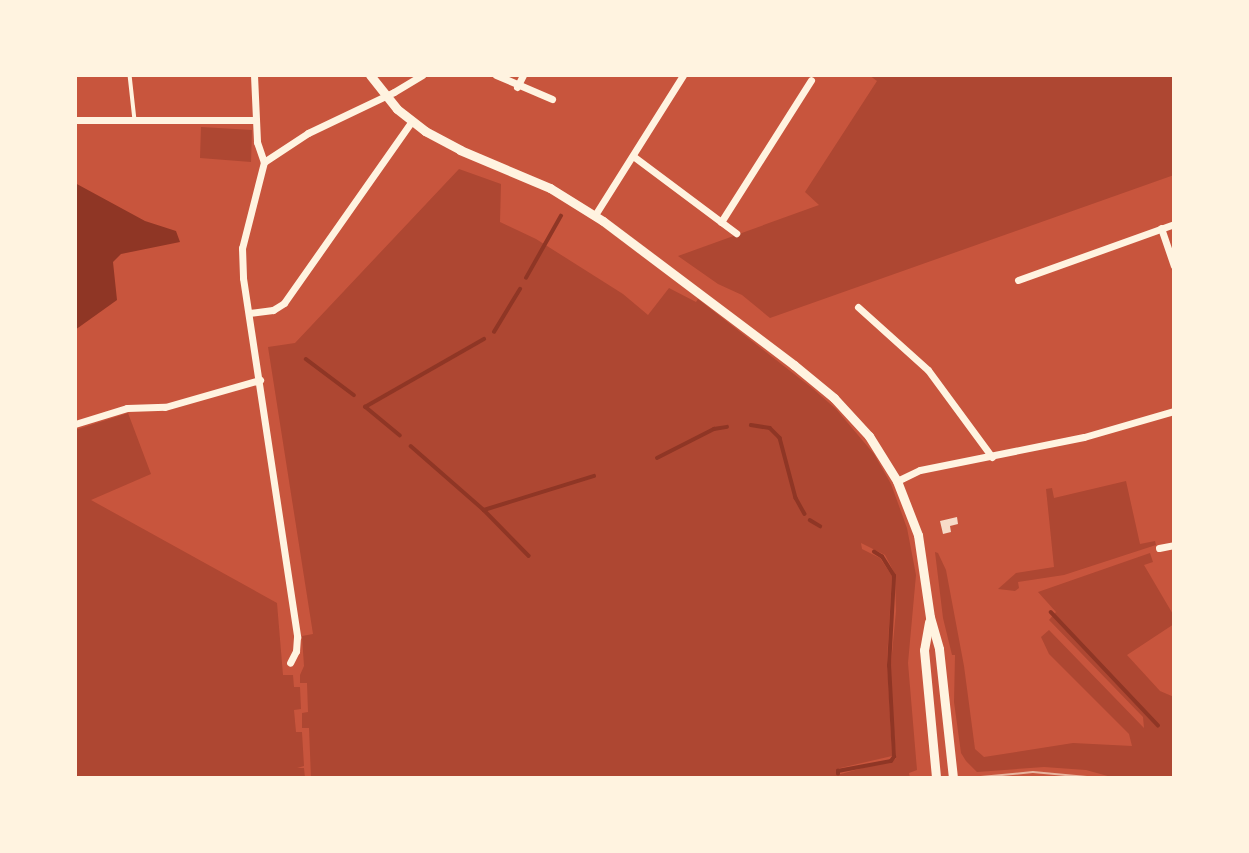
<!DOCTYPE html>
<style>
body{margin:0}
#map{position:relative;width:1249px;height:853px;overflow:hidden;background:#c8553d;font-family:"DejaVu Sans",sans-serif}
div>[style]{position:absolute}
.green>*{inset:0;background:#ae4732}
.water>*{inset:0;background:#8f3625}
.stream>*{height:3.5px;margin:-1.75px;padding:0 1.75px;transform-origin:1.75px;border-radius:1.75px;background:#8f3625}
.building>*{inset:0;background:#f7dbc8}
.service>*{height:3.5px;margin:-1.75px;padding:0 1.75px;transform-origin:1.75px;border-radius:1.75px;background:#fff3e0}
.minor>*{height:7px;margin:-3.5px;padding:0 3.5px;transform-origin:3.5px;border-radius:3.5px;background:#fff3e0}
.tertiary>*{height:9px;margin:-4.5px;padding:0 4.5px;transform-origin:4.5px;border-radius:4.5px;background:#fff3e0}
.tram>*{height:2px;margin:-1px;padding:0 1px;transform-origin:1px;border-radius:1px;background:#e9b49f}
span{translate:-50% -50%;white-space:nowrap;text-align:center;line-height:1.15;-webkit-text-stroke:5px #fff3e0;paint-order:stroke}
.frame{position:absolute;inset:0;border:77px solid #fff3e0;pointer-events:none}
</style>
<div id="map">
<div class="green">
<i style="clip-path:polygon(869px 75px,1174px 75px,1174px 175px,770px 318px,742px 295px,718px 284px,678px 256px,819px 205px,805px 192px,877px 81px)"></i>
<i style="clip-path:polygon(201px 127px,252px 130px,251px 162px,200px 158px)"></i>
<i style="clip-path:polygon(evenodd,459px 169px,501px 184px,500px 222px,536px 239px,623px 294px,648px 315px,669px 288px,696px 302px,698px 299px,812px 388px,836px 409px,874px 454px,891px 484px,907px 528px,916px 575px,908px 663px,917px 770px,909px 773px,910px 778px,311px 778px,309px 728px,302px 728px,302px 713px,308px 712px,307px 683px,300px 683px,300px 675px,304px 666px,302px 636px,313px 634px,268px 347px,295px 343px,459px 169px,861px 543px,885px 555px,895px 574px,896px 611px,890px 675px,896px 759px,837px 775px,836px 769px,892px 756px,887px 660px,892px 576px,880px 558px,862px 549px,861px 543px)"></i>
<i style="clip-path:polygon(128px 413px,151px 474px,91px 500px,277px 603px,283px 675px,293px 675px,294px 687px,300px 687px,301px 709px,294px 710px,296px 732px,302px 732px,304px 766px,297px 768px,304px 768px,305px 778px,75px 778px,75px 430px)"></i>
<i style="clip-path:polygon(1126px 481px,1140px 544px,1155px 541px,1156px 545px,1064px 575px,1018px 582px,1019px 588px,1015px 591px,998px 589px,1016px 573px,1054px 567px,1046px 489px,1052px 488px,1054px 498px)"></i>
<i style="clip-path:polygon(935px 552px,938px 553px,946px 570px,964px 666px,975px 749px,984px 757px,1073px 743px,1132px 746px,1129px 734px,1049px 654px,1041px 637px,1049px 630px,1144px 728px,1143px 717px,1049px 620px,1056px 612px,1038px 592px,1150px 553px,1153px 562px,1144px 565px,1174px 616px,1174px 624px,1127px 655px,1160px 691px,1174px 697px,1174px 778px,1115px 778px,1086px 770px,1044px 767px,977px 772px,966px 761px,961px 753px,954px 702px,955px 655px,952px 655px,943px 618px)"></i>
</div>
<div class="water">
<i style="clip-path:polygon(75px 183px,145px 221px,176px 231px,180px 242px,121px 254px,113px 262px,117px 300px,75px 330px)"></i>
</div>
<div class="stream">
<i style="left:526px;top:278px;width:71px;rotate:-60.6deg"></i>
<i style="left:494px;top:332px;width:50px;rotate:-58.8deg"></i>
<i style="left:306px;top:359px;width:60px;rotate:36.9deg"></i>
<i style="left:751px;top:425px;width:19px;rotate:9deg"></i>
<i style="left:770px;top:428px;width:14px;rotate:45deg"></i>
<i style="left:780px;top:438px;width:62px;rotate:75.1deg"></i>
<i style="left:796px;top:498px;width:18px;rotate:61deg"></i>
<i style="left:400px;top:436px;width:45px;rotate:-140.4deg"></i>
<i style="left:365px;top:407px;width:137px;rotate:-29.7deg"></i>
<i style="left:411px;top:446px;width:97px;rotate:41.2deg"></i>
<i style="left:484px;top:510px;width:64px;rotate:45.6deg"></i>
<i style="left:657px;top:458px;width:64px;rotate:-27deg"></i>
<i style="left:714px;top:429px;width:13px;rotate:-9deg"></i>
<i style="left:484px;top:510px;width:115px;rotate:-17.2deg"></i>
<i style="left:810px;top:520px;width:12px;rotate:31deg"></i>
<i style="left:1051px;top:612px;width:156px;rotate:46.6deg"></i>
<i style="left:838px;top:774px;width:3px;rotate:-90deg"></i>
<i style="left:838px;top:771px;width:54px;rotate:-10.7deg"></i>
<i style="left:891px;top:761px;width:5px;rotate:-53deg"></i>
<i style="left:894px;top:757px;width:91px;rotate:-93.1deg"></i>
<i style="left:889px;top:666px;width:90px;rotate:-86.8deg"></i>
<i style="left:894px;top:576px;width:22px;rotate:-122deg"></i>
<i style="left:882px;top:557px;width:9px;rotate:-148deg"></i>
</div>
<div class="building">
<i style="clip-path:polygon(957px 517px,958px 524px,950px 526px,951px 532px,943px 534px,940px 521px)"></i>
</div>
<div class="service">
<i style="left:130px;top:75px;width:45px;rotate:83.7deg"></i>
</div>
<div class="minor">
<i style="left:254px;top:75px;width:67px;rotate:87.4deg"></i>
<i style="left:257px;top:142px;width:21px;rotate:71deg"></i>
<i style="left:264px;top:162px;width:89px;rotate:104.3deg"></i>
<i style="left:242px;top:248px;width:30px;rotate:88deg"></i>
<i style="left:243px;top:278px;width:363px;rotate:81.4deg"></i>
<i style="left:297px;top:637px;width:14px;rotate:94deg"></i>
<i style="left:296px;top:651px;width:13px;rotate:117deg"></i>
<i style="left:496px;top:75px;width:61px;rotate:23.2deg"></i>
<i style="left:517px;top:87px;width:13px;rotate:-63deg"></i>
<i style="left:75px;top:120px;width:181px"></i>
<i style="left:633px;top:156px;width:129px;rotate:36.8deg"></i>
<i style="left:264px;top:162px;width:53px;rotate:-33.4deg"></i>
<i style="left:308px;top:133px;width:95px;rotate:-25.5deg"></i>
<i style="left:394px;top:92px;width:33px;rotate:-31deg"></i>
<i style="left:595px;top:215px;width:165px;rotate:-57.8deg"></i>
<i style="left:721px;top:222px;width:168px;rotate:-57.6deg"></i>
<i style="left:1161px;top:228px;width:40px;rotate:71.1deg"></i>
<i style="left:1018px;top:280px;width:166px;rotate:-19.7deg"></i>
<i style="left:858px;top:307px;width:94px;rotate:42deg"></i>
<i style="left:928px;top:370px;width:108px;rotate:53.7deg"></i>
<i style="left:249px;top:313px;width:24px;rotate:-7deg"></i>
<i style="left:273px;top:310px;width:13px;rotate:-32deg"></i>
<i style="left:284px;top:303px;width:223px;rotate:-54.9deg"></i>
<i style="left:75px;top:424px;width:54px;rotate:-17.1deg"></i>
<i style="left:127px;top:408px;width:38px;rotate:-2deg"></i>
<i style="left:165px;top:407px;width:99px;rotate:-15.9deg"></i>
<i style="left:897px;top:481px;width:25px;rotate:-26deg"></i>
<i style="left:920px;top:470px;width:167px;rotate:-11.4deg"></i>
<i style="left:1084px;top:437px;width:94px;rotate:-16.1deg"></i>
<i style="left:1159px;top:548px;width:15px;rotate:-11deg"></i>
</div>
<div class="tertiary">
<i style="left:370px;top:75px;width:43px;rotate:51.5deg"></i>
<i style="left:397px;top:109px;width:36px;rotate:38deg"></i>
<i style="left:425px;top:131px;width:40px;rotate:28deg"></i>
<i style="left:460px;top:150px;width:98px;rotate:22.9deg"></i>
<i style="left:550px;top:188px;width:62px;rotate:31.9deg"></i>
<i style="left:603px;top:221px;width:239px;rotate:37deg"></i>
<i style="left:794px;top:365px;width:52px;rotate:39.5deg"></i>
<i style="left:834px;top:398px;width:52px;rotate:47.4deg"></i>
<i style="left:869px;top:436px;width:53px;rotate:58.1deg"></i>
<i style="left:897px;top:481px;width:58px;rotate:68.7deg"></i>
<i style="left:918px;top:535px;width:83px;rotate:81.7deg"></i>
<i style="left:930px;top:617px;width:33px;rotate:74deg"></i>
<i style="left:939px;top:649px;width:130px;rotate:83.8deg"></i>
<i style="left:929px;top:622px;width:28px;rotate:100deg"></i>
<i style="left:924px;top:650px;width:129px;rotate:84.6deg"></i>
</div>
<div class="tram">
<i style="left:970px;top:778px;width:63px;rotate:-5.4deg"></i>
<i style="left:1033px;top:772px;width:65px;rotate:5.3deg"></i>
</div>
<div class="frame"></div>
</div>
